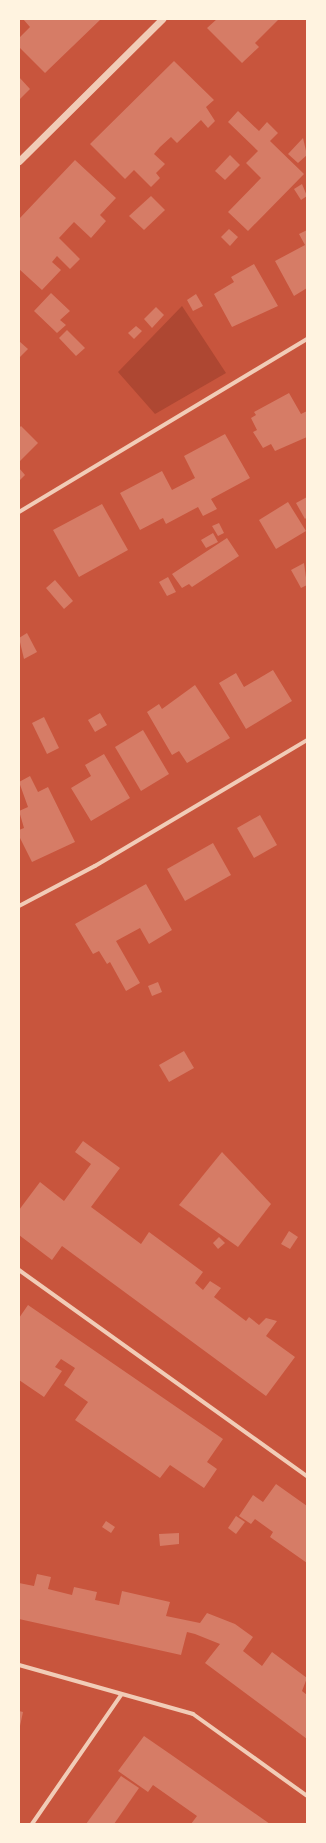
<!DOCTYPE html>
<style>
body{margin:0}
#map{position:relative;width:326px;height:1843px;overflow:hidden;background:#c8553d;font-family:"Alegreya Sans",sans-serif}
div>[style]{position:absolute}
.green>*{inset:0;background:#ae4732}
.building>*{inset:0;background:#d67c66}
.minor>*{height:4px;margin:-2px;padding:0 2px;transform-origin:2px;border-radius:2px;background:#f1ccb7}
.tertiary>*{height:7px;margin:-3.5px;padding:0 3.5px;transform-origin:3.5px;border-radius:3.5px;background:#f1ccb7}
span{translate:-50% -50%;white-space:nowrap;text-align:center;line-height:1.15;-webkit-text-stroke:3.5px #fff3e0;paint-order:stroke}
.frame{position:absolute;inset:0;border:20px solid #fff3e0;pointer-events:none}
</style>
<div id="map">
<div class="green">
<i style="clip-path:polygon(182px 306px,226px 373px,155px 414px,118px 372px)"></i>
</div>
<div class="building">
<i style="clip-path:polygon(23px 19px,101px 19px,45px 73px,19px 47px,19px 38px,30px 27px)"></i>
<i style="clip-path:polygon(217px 19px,279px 19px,255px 43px,259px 47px,242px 63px,207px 28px)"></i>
<i style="clip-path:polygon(174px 61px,214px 100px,206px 107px,215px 121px,208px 128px,201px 120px,177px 143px,171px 137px,160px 147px,154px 154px,165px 164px,156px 173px,160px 178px,151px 187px,134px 170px,125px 179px,90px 144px)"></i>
<i style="clip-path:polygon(19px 77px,30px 89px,19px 100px)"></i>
<i style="clip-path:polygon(238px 111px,259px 131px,267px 122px,278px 133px,270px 141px,304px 174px,248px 231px,228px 212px,261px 178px,246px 163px,258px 151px,228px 122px)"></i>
<i style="clip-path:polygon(303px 138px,307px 155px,298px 163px,288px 154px)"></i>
<i style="clip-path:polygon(230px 155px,240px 165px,225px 180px,215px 171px)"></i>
<i style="clip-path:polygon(75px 160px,116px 198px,100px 215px,106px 221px,91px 238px,74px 222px,59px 238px,80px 259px,70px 269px,57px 256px,52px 262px,61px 270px,42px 290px,19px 269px,19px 219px)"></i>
<i style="clip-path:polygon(302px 184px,307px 196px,301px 200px,294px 189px)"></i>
<i style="clip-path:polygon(151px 196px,165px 210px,144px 230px,129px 216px)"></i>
<i style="clip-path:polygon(229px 229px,238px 237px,230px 246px,221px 237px)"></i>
<i style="clip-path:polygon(307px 230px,307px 288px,294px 296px,275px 261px,305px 245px,299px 234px)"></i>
<i style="clip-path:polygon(254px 264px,278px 306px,232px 327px,214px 294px,234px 282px,231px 277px)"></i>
<i style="clip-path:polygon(51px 293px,70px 311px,60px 320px,66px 325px,57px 333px,34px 311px)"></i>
<i style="clip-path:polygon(196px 294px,203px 306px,193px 311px,187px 300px)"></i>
<i style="clip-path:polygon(156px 307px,164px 315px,152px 328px,144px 319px)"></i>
<i style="clip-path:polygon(136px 326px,142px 331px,134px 339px,128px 333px)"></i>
<i style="clip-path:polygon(67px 330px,85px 348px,76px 356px,59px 338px)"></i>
<i style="clip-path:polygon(19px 341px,28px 349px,19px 358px)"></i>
<i style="clip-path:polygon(289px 393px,301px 414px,307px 411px,307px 437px,275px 451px,271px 444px,263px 448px,253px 432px,257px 430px,251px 418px,256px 415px,254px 412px)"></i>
<i style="clip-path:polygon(21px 426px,38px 443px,19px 462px,19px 428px)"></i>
<i style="clip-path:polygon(225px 434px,250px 478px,211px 499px,217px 509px,203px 516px,198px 507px,166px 524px,163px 518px,140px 530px,120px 493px,162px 471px,172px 490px,195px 478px,184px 456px)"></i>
<i style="clip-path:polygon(19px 468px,25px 475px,19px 481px)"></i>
<i style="clip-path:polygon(307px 497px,307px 517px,305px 519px,296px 503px)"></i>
<i style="clip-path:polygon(288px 502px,306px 531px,276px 549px,259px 520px)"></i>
<i style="clip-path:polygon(102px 504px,128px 550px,79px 577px,53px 530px)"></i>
<i style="clip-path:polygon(219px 523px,224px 533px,218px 536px,212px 526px)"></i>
<i style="clip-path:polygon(213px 533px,218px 542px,206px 548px,201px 540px)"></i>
<i style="clip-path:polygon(227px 538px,239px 556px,192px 587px,189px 584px,182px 588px,172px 574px)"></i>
<i style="clip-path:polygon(304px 563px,307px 585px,301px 588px,291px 570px)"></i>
<i style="clip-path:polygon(168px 577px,176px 592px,167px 596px,159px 582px)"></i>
<i style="clip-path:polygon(55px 580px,73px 601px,64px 609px,46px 588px)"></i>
<i style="clip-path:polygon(27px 633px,37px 652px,24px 659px,19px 638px)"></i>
<i style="clip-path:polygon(273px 670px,292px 701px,246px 729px,219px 683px,236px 673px,244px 687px)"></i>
<i style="clip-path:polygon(195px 685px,230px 738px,187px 763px,179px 751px,172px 755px,147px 712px,159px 704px,162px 709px)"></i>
<i style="clip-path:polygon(100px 713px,107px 725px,95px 732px,88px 720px)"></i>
<i style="clip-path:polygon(44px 717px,59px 748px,47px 754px,32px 723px)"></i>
<i style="clip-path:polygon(143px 730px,169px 774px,141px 791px,115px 747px)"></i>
<i style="clip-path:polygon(104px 754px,130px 798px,91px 821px,71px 788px,91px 776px,85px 765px)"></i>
<i style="clip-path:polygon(30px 776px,38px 792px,48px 787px,75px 842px,32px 862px,19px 836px,19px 830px,24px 828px,19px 811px,28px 807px,19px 782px)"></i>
<i style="clip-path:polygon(260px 815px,277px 845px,254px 858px,237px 828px)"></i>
<i style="clip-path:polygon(213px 843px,231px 875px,185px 901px,167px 869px)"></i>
<i style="clip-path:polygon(146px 884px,172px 930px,149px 944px,140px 928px,116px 941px,140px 983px,126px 991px,110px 962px,107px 964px,99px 951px,93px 954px,75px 924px)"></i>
<i style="clip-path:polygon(158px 982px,162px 992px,152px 996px,148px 986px)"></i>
<i style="clip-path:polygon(184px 1051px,194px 1068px,169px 1082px,159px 1065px)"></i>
<i style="clip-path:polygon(83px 1141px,120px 1168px,91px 1207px,141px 1244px,149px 1232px,203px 1272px,195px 1283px,203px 1290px,210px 1281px,221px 1288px,214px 1297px,246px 1321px,249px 1317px,259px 1325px,266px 1318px,277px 1321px,266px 1336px,295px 1357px,266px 1396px,62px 1246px,52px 1260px,19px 1235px,19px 1210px,40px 1182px,64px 1201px,91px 1164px,75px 1152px)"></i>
<i style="clip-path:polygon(222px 1152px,271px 1204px,238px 1247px,179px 1205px)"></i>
<i style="clip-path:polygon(289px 1231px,298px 1237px,290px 1249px,281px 1244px)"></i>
<i style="clip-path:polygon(219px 1237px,225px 1243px,218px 1249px,213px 1243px)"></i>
<i style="clip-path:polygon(28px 1305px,223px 1439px,207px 1462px,217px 1469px,204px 1488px,170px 1465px,160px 1478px,75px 1420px,88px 1402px,64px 1385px,75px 1368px,61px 1359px,55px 1367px,62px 1371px,44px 1397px,19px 1380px,19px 1318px)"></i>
<i style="clip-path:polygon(276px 1484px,307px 1506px,307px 1563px,270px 1537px,273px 1532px,255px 1519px,251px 1524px,239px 1516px,253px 1495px,263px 1502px)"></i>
<i style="clip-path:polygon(236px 1516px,245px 1522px,236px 1534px,228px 1528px)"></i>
<i style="clip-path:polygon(106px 1521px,115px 1527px,111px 1533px,102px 1527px)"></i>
<i style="clip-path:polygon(179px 1533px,179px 1544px,160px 1546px,159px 1534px)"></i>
<i style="clip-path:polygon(37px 1574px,51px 1577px,48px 1589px,72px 1595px,74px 1587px,97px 1592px,95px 1600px,119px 1605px,122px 1591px,170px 1602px,166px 1616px,200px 1623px,207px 1613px,235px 1624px,253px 1637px,243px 1651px,262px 1666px,272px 1652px,307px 1678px,302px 1691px,307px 1695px,307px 1739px,205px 1663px,220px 1644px,195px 1634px,187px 1632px,181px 1655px,19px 1619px,19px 1583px,34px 1586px)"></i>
<i style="clip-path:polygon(19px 1711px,23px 1712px,20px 1726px,19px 1726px)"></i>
<i style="clip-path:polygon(144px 1736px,173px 1756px,270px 1824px,191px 1824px,197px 1816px,153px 1785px,148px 1792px,118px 1771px)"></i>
<i style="clip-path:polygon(121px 1776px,139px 1788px,114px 1824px,86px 1824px)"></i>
</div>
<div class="minor">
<i style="left:19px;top:512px;width:336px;rotate:-31deg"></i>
<i style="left:19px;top:906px;width:86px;rotate:-27.8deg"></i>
<i style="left:95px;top:866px;width:247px;rotate:-30.7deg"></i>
<i style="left:19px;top:1270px;width:354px;rotate:35.6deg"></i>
<i style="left:19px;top:1665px;width:181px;rotate:15.7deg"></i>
<i style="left:193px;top:1714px;width:140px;rotate:35.7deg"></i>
<i style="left:32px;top:1824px;width:157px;rotate:-55.4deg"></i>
</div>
<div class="tertiary">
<i style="left:19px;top:161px;width:202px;rotate:-44.8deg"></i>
</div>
<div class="frame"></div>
</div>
